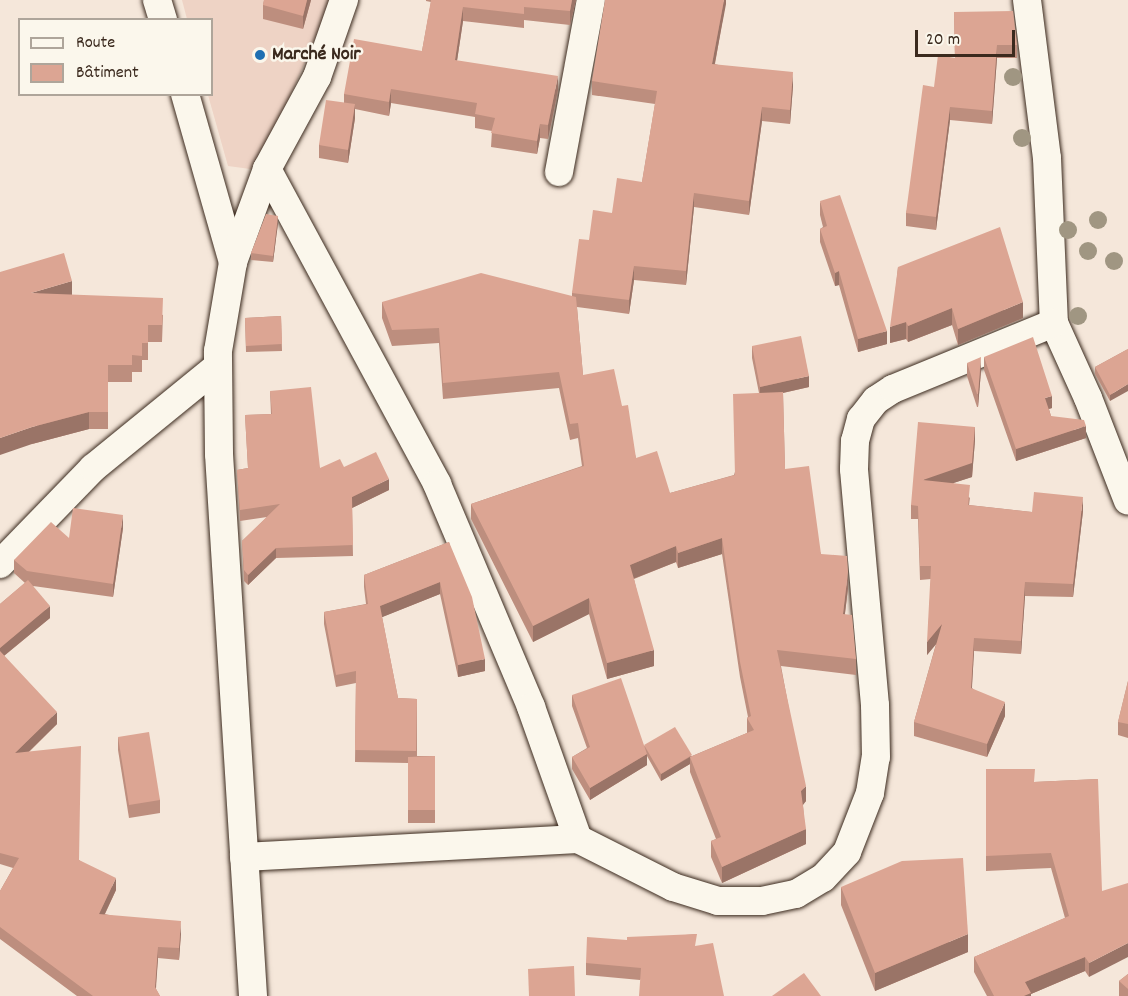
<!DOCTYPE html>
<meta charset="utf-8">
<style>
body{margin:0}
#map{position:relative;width:1128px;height:996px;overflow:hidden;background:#f5e7da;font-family:Dekko,sans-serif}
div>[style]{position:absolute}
.built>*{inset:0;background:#eed3c5}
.roads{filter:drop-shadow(0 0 2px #3b2a1e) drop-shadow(0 0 2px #3b2a1e)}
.street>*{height:28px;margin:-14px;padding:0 14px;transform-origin:14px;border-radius:14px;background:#fbf7ec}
.trees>*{width:18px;height:18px;margin:-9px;border-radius:50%;background:#a09682}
.wall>*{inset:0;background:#bd8e7e}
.shaded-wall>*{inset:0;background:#9a7467}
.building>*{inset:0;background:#dca593}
.dots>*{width:16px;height:16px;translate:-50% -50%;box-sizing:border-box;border:3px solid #fbf7ec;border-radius:50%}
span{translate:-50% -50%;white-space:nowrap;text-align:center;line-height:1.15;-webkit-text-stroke:5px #fbf7ec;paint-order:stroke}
.poi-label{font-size:20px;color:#3b2a1e;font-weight:700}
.left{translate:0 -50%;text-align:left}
.legend{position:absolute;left:18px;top:18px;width:195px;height:78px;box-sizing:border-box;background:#fbf7ec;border:2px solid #aea59a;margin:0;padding:8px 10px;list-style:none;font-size:18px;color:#3b2a1e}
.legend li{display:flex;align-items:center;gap:12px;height:30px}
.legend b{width:30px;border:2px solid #aea59a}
.scale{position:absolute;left:915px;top:30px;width:100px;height:27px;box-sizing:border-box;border:3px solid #3b2a1e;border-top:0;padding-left:8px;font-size:18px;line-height:21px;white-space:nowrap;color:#3b2a1e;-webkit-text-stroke:4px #fbf7ec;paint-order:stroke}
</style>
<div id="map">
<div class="built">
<i style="clip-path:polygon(182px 0,332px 0,258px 170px,228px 166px,208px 95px,212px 94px,212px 20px,187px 19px)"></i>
</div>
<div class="roads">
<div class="street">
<i style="left:157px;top:0;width:21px;rotate:73deg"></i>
<i style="left:1027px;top:0;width:159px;rotate:82.8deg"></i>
<i style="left:1047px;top:158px;width:165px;rotate:87.6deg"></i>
<i style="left:1054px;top:323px;width:82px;rotate:65.6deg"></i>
<i style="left:1088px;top:398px;width:110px;rotate:68.8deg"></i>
<i style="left:185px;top:94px;width:175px;rotate:74.1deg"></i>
<i style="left:267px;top:169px;width:358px;rotate:61.6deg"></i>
<i style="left:437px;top:484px;width:242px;rotate:67.1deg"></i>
<i style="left:531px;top:707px;width:140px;rotate:70.4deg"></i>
<i style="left:559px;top:172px;width:175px;rotate:-79.5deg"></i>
<i style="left:0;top:564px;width:134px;rotate:-45.9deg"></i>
<i style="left:93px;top:468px;width:160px;rotate:-39.2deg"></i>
<i style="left:244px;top:857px;width:334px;rotate:-3.1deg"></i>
<i style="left:578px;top:839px;width:106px;rotate:26.8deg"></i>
<i style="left:673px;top:887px;width:47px;rotate:17.3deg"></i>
<i style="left:718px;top:901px;width:44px"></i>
<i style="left:762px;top:901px;width:35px;rotate:-12deg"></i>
<i style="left:796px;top:894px;width:31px;rotate:-31deg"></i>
<i style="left:823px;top:878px;width:35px;rotate:-47deg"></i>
<i style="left:847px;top:852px;width:63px;rotate:-68.7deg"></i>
<i style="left:870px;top:793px;width:36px;rotate:-81deg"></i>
<i style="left:876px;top:757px;width:52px;rotate:-91.1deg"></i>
<i style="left:875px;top:705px;width:237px;rotate:-95.1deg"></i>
<i style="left:854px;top:469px;width:28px;rotate:-88deg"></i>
<i style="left:855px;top:441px;width:23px;rotate:-75deg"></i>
<i style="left:861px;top:419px;width:24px;rotate:-52deg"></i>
<i style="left:876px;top:400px;width:20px;rotate:-33deg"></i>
<i style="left:893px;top:389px;width:174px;rotate:-22.3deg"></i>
<i style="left:253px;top:996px;width:543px;rotate:-93.59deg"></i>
<i style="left:219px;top:454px;width:103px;rotate:-90.6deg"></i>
<i style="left:218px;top:351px;width:90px;rotate:-80.4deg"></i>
<i style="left:233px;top:262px;width:99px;rotate:-69.9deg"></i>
<i style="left:267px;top:169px;width:105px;rotate:-61.5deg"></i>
<i style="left:317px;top:77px;width:82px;rotate:-70.7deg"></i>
</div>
</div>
<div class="trees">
<i style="left:1013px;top:77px"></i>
<i style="left:1022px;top:138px"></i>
<i style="left:1098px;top:220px"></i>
<i style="left:1068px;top:230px"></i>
<i style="left:1088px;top:251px"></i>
<i style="left:1114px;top:261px"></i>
<i style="left:1078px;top:316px"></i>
</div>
<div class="wall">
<i style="clip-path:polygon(264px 0,311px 0,303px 29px,263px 19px,263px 5px)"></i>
<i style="clip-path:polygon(426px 0,576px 0,570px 25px,524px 20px,524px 28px,463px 21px,457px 61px,558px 90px,548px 139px,540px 138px,537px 154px,491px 147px,492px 131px,475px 128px,475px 117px,391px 103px,389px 116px,355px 109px,355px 118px,348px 163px,319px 158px,319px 145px,344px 103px,344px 94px,422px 51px,431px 2px,426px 1px)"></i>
<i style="clip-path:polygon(726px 0,715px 64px,793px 86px,790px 124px,762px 121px,749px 215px,694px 207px,686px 285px,634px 280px,629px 314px,577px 307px,583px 375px,622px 406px,636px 458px,670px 493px,734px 475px,759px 393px,752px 358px,752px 346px,809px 387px,783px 393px,785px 469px,821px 554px,848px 588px,845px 614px,856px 659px,856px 675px,781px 666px,806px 801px,803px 805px,806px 844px,722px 883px,711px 857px,711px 841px,716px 839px,690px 772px,690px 764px,661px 781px,647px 756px,647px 765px,590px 800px,572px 769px,572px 757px,587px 748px,572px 706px,572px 695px,644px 746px,692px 756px,747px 733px,747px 718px,748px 717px,740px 677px,722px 554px,678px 568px,676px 562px,634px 579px,654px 666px,607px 679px,589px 614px,533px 642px,471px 519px,471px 504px,582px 466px,578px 438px,570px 440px,559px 388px,443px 399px,439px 343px,392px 346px,382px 318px,382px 302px,572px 296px,572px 293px,589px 240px,612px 213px,642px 182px,655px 104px,592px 95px,592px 81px)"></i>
<i style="clip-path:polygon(954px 12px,1017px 45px,1017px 58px,997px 58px,992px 124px,950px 120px,936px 230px,906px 226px,906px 213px,955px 58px)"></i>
<i style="clip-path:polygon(820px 201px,887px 344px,858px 352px,839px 285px,835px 286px,820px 242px,820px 229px,823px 227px,820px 215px)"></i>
<i style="clip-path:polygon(278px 223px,273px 262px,251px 260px,251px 253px)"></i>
<i style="clip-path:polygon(898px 267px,1023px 318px,958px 345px,952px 325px,908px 342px,906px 339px,890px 343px)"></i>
<i style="clip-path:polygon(72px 295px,163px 315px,162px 342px,148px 342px,148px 360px,142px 360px,142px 372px,132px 372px,132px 382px,108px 382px,108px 429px,89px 429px,32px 444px)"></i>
<i style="clip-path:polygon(281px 316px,282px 351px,246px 352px,245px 318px)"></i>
<i style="clip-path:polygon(1128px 349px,1110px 401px,1095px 374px,1095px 367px)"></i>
<i style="clip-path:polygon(984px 357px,1052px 408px,1049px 409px,1051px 416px,1086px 438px,1016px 461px,984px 370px)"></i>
<i style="clip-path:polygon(967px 363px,981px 371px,978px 407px,977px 407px,967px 376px)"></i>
<i style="clip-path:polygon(270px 391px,320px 468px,344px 467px,389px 490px,352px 508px,353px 556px,276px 558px,248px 585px,244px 581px,242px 541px,267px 517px,240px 521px,237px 470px,248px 468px,245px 415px,271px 414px)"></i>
<i style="clip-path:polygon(975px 440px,972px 477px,953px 483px,970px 498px,969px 505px,1032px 512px,1083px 511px,1073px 597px,1025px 596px,1021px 654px,974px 651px,972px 688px,1005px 716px,987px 757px,914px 736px,914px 722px,936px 644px,927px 655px,931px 579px,920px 580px,918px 519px,911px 519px,911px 505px)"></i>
<i style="clip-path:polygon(123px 528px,113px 597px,33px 586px,50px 618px,4px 656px,57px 724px,29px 752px,79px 860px,116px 890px,105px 914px,181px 933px,179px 960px,158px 958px,156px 989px,160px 996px,77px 996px,0 939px,0 891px,13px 868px,0 864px,0 604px,25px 583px,14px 573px,14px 560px,69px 538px)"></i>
<i style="clip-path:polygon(449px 542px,485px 671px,458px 677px,440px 594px,382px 617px,398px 698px,417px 699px,417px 756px,435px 756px,435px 823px,408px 823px,408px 763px,355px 762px,356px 683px,336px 687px,324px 624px,324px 612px,366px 604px,364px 587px,364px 575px)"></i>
<i style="clip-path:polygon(1128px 681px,1128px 738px,1118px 735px,1118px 722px)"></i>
<i style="clip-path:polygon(118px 737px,160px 800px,160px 813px,129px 818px,118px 750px)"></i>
<i style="clip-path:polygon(986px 769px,1034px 782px,1098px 779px,1089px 977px,1085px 971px,1031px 994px,1031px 996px,987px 996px,974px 972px,974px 957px,1065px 918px,1051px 868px,986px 871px)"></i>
<i style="clip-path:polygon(841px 887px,968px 952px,875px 991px,841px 905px)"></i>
<i style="clip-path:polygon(697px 934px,640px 980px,586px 975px,586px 963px,627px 940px)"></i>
<i style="clip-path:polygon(1128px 974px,1128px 996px,1119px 996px,1119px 981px)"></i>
</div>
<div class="shaded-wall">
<i style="clip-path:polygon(307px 0,311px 0,303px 29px,303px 16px)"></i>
<i style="clip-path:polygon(572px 0,576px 0,570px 25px,570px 11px)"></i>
<i style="clip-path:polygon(724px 0,726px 0,726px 4px,712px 78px,712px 64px)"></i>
<i style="clip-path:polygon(463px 7px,463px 21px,455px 74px,455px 60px)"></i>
<i style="clip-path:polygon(997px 45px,997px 58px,992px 124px,992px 111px)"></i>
<i style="clip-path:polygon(793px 72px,793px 86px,790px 124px,790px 110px)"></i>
<i style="clip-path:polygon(558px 76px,558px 90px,548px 139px,548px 125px)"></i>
<i style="clip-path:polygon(391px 89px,391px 103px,389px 116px,389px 102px)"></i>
<i style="clip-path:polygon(355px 104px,355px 118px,348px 163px,348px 150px)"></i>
<i style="clip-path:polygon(762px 107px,762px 121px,749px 215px,749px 201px)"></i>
<i style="clip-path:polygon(950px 107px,950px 120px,936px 230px,936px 217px)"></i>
<i style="clip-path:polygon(540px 124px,540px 138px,537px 154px,537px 141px)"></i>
<i style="clip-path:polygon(694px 193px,694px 207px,686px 285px,686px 271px)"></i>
<i style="clip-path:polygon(278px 216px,278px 223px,273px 262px,273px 256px)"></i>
<i style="clip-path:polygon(634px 266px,634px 280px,629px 314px,629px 300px)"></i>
<i style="clip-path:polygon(839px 271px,839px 285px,835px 286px,835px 273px)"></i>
<i style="clip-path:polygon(72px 281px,72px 298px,31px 293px)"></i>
<i style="clip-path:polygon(1023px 302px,1023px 318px,958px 345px,958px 329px)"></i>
<i style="clip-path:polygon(952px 308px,952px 325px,908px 342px,908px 326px)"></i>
<i style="clip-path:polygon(906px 322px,906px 339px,890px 343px,890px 327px)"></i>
<i style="clip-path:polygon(887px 331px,887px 344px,858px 352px,858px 339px)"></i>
<i style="clip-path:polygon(981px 357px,981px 371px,978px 407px,978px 394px)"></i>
<i style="clip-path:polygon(809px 376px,809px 387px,760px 398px,760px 387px)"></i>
<i style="clip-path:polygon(1128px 384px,1128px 391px,1110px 401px,1110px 395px)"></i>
<i style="clip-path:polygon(1052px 396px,1052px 408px,1045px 410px,1045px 398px)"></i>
<i style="clip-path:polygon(89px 412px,89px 429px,32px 444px,0 455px,0 438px,32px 427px)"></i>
<i style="clip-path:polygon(1086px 426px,1086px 438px,1016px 461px,1016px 449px)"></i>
<i style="clip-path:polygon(975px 427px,975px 440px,972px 477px,923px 493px,923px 480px)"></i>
<i style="clip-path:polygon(389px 479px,389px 490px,352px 508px,352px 497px)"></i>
<i style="clip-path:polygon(1083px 497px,1083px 511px,1073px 597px,1073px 584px)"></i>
<i style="clip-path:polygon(123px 515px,123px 528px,113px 597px,113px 584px)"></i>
<i style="clip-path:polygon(722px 538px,722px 554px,678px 568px,678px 553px)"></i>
<i style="clip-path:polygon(676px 546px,676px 562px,630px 580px,630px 565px)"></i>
<i style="clip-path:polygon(276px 548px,276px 558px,248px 585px,248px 575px)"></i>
<i style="clip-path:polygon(848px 572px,848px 588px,843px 629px,843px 614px)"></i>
<i style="clip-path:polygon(440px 582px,440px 594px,380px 618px,380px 606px)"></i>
<i style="clip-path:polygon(1025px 582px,1025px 596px,1021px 654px,1021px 641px)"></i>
<i style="clip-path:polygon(589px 598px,589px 614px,533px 642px,533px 626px)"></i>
<i style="clip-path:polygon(50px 606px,50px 618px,0 659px,0 648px)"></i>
<i style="clip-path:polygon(942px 624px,942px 637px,927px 655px,927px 642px)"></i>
<i style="clip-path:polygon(974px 638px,974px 651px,971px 701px,971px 688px)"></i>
<i style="clip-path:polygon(654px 650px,654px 666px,607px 679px,607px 663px)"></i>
<i style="clip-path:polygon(485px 659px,485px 671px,458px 677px,458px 665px)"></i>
<i style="clip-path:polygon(1005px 702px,1005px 716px,987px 757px,987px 744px)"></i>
<i style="clip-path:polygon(57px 712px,57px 724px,15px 765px,15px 753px)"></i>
<i style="clip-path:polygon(647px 754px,647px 765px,590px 800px,590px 788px)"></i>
<i style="clip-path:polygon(690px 757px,690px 764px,661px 781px,661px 774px)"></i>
<i style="clip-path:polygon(806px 786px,806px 801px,801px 807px,801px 791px)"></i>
<i style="clip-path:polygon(806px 829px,806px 844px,722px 883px,722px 867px)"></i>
<i style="clip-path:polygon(116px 878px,116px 890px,99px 926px,99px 914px)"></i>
<i style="clip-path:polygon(181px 921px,181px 933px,179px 960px,179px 948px)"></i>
<i style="clip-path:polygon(968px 934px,968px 952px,875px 991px,875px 973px)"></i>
<i style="clip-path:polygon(1128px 943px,1128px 957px,1089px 977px,1089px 963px)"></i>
<i style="clip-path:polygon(158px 947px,158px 958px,155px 996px,155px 987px)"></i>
<i style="clip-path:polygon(1085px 957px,1085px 971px,1031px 994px,1031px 996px,1024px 996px,1025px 982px)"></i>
</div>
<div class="building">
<i style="clip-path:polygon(264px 0,307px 0,303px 16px,263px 5px)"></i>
<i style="clip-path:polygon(431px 0,572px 0,570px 11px,524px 7px,524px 14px,463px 7px,455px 60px,558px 76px,548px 125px,540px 124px,537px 141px,491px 133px,495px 118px,475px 114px,477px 103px,391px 89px,389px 102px,344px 94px,354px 39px,422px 51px)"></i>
<i style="clip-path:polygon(605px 0,724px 0,712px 64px,793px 72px,790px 110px,762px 107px,749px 201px,694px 193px,686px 271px,634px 266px,629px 300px,572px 293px,579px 239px,589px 240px,593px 210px,612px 213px,617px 178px,642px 182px,657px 91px,592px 81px)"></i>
<i style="clip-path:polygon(1013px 11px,1017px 45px,997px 45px,992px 111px,950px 107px,936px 217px,906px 213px,923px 85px,934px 87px,938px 55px,955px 58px,954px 12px)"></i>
<i style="clip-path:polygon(326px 100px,355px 104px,348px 150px,319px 145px)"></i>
<i style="clip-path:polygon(840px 195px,887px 331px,858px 339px,839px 271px,835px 273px,820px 229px,827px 226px,820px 201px)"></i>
<i style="clip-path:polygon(266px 214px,278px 216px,273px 256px,251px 253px)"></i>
<i style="clip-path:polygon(1000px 227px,1023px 302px,958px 329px,952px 308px,908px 326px,906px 322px,890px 327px,898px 267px)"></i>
<i style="clip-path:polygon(64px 253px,72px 281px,31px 293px,163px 298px,162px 325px,148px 325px,148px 343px,142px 343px,142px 356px,132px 355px,132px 365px,108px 365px,108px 412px,89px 412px,32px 427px,0 438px,0 272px)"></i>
<i style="clip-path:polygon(481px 273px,576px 297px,583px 375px,614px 369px,622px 406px,628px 405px,636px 458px,657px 451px,670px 493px,735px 475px,733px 394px,783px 392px,785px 469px,809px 466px,821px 554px,847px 556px,848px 572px,843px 614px,852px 615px,856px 659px,777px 650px,806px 786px,801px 791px,806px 829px,722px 867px,711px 841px,721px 837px,690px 757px,754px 730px,747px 718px,751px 716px,740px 662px,722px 538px,678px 553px,676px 546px,630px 565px,654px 650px,607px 663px,589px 598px,533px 626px,471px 504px,584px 466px,578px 423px,570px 424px,559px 372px,443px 383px,439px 328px,392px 330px,382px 302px)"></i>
<i style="clip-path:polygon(281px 316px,282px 344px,246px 346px,245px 318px)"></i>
<i style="clip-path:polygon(801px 336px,809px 376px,760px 387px,752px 346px)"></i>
<i style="clip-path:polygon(1033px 337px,1052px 396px,1045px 398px,1051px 416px,1084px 420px,1086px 426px,1016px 449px,984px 357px)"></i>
<i style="clip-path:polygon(1128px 349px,1128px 384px,1110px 395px,1095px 367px)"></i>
<i style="clip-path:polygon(981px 357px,978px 394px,977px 394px,967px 363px)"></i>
<i style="clip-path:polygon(311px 387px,320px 468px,340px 459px,344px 467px,376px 452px,389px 479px,352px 497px,353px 545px,276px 548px,248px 575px,244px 570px,242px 541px,280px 504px,240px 510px,237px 470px,248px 468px,245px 415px,272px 414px,270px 391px)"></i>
<i style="clip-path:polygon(918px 422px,975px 427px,972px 463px,923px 480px,970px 485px,968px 505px,1032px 512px,1034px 492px,1083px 497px,1073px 584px,1025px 582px,1021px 641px,974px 638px,971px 688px,1005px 702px,987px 744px,914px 722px,942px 624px,927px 642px,931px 566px,920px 566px,918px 506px,911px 505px)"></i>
<i style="clip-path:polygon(73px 508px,123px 515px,113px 584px,27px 571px,14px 560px,51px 522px,69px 538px)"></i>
<i style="clip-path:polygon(449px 542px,472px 597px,485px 659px,458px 665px,440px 582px,380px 606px,398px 698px,417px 699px,416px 751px,355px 750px,356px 671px,336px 675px,324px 612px,368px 604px,364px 575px)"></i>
<i style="clip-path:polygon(28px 580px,50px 606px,0 648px,0 604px)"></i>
<i style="clip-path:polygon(0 651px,57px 712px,15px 753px,81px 746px,79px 860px,116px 878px,99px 914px,181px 921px,179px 948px,158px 947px,155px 987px,160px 996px,93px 996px,0 927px,0 891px,19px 858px,0 853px)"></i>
<i style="clip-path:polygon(621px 678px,647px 754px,590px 788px,572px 757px,590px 747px,572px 695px)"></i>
<i style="clip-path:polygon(1128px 681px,1128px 724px,1118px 722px)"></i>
<i style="clip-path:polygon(675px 727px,692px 755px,661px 774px,644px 745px)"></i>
<i style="clip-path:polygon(149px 732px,160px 800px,129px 805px,118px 737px)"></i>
<i style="clip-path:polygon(435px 756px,435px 810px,408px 810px,408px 757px)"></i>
<i style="clip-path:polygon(986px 769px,1035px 769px,1034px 782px,1098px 779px,1102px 891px,1128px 883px,1128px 943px,1089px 963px,1085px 957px,1025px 982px,1031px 993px,1024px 996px,994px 996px,974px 957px,1069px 916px,1051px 853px,986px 856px)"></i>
<i style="clip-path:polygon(963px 858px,968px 934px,875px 973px,841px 887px,902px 861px)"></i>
<i style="clip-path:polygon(697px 934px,695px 946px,713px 943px,724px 996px,639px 996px,641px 968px,586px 963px,587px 937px,627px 940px,627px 937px)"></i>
<i style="clip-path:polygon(574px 966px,575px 996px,529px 996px,528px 969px)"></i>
<i style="clip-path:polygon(804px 973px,821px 996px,772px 996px)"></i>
<i style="clip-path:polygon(1128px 974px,1128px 989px,1119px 981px)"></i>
</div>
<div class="dots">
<i style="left:260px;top:55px;background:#1f6fb2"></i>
</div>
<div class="poi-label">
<span class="left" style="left:272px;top:55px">Marché Noir</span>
</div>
<ul class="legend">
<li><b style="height:8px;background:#fbf7ec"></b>Route</li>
<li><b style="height:16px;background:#dca593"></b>Bâtiment</li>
</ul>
<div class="scale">20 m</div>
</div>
